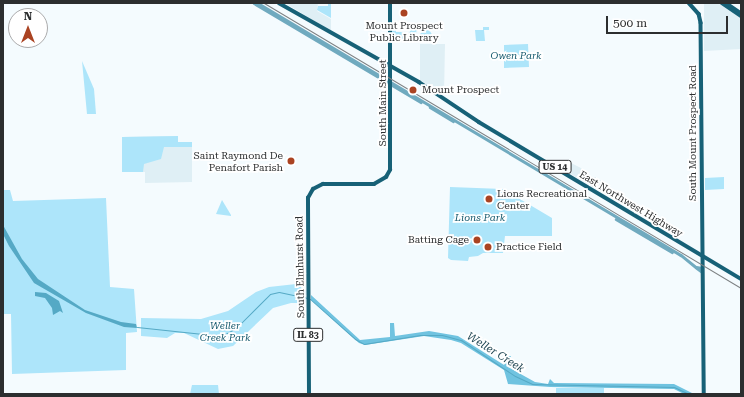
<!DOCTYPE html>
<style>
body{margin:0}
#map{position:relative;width:744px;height:397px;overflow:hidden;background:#f4fbfe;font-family:"Roboto Serif",serif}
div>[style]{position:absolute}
.built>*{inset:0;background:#dfeff5}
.green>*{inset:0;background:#ade5fa}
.round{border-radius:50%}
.forest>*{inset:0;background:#70c3e0}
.water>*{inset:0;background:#55a9c5}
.stream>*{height:1px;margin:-0.5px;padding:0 0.5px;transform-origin:0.5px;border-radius:0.5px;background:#55a9c5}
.minor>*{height:2.5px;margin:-1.25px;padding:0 1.25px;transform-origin:1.25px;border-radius:1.25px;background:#70aabf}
.major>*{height:3.5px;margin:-1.75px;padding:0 1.75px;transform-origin:1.75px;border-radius:1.75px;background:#176177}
.rail>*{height:1px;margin:-0.5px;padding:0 0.5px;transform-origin:0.5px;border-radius:0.5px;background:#7d8183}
.dots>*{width:11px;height:11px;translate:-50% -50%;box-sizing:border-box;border:2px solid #fff;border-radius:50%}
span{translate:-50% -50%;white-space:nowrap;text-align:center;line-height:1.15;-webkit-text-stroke:3.5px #fff;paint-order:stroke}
.shield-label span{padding:1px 3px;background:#fff;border:1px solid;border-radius:3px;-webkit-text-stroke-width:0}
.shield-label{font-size:9px;color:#2c2e2f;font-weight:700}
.poi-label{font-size:10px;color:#2c2e2f}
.left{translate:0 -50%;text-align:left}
.right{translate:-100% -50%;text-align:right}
.park-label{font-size:10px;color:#165a6e;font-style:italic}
.street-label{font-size:10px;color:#2c2e2f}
.water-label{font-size:11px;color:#214754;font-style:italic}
.frame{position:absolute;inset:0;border:4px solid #2c2e2f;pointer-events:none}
.north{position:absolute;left:8px;top:8px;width:40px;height:40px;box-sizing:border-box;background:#fff;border:1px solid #ababac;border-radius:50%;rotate:0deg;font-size:11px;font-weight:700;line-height:16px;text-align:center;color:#2c2e2f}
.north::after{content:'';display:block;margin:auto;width:14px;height:18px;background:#aa4322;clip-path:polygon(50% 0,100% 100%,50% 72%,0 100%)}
.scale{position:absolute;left:606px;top:16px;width:122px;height:18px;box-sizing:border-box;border:2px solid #2c2e2f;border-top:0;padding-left:5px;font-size:12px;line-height:14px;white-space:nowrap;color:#2c2e2f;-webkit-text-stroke:3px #fff;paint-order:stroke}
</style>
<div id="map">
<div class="built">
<i style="clip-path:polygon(285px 3px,318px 3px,317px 11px,331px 19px,331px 31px)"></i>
<i style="clip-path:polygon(704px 3px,720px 3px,741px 17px,741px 49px,704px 51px)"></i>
<i style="clip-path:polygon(420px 44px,445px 44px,444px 95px,420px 80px)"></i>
<i style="clip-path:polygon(178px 136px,178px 143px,192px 142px,192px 182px,145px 183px,145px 172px,122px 172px,122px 137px)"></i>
<i style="clip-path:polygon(569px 162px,583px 169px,587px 177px,595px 177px,608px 185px,603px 193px,564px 170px)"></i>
</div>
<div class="green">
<i style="clip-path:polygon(328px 3px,331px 4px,331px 18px,317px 10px,318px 6px,328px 6px)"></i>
<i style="clip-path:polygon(411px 27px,417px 27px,415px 41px,392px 39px,392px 28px,396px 28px,396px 32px,403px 32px,403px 38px,408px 39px)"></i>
<i style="clip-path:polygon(483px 27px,489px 27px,489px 30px,484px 30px,485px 41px,476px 41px,475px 30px,483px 30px)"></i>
<i class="round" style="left:420px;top:30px;width:12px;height:12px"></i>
<i style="clip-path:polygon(528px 44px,529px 67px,504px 68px,504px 45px)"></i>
<i style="clip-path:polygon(82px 61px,94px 89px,96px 114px,87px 114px)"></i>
<i style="clip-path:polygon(178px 136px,178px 142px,192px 142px,192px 147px,164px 147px,161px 159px,144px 164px,143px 172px,122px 172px,122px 137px)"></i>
<i style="clip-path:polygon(724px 177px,724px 189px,705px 190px,705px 178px)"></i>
<i style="clip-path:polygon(450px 187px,503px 189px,552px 218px,552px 236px,505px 236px,503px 253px,483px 253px,478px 256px,469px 257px,468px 261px,451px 260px,448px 258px)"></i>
<i style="clip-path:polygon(3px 190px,10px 190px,13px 201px,106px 198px,110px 287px,134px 289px,137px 332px,126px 333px,126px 370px,12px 374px,11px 314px,3px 314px)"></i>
<i style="clip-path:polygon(222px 200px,231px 215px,231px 216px,216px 214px)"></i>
<i style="clip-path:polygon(305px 283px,306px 303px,291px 303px,273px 308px,233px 346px,218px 349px,184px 333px,175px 333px,167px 338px,141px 336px,141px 318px,201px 319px,228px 311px,256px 292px,269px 287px)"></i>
<i style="clip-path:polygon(192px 385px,218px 385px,219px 394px,190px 394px)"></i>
<i style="clip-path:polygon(556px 388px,604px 388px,604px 394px,556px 394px)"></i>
</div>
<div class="forest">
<i style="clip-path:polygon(311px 295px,360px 340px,390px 337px,390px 323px,394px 323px,395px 336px,429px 331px,458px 336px,504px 365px,503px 356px,511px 356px,506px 366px,535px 382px,548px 384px,550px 379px,554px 383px,674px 384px,694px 394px,684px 394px,674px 389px,550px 387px,508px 384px,504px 370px,461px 343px,451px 340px,424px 336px,365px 345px,359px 343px,311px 300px)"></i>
</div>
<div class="water">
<i style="clip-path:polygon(3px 225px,22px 259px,38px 279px,85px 310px,121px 322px,136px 324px,137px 328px,124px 327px,86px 313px,34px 283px,9px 246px,3px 234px)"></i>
<i style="clip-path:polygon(35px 292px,46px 293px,59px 301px,63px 313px,60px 311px,53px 315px,52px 308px,45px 298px,35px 296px)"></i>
</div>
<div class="stream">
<i style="left:310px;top:299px;width:60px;rotate:41.6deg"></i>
<i style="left:355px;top:339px;width:10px;rotate:29deg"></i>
<i style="left:364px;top:344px;width:57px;rotate:-9.1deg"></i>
<i style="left:420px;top:335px;width:22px"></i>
<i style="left:442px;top:335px;width:20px;rotate:15deg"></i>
<i style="left:461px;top:340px;width:65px;rotate:33.7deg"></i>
<i style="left:515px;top:376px;width:19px;rotate:25deg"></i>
<i style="left:532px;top:384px;width:142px;rotate:1.2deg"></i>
<i style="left:674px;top:387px;width:17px;rotate:25deg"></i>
<i style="left:137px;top:327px;width:85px;rotate:6deg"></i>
<i style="left:222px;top:336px;width:16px;rotate:-30deg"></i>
<i style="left:236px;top:328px;width:48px;rotate:-45deg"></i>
<i style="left:270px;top:294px;width:9px;rotate:-13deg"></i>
<i style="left:279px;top:292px;width:29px;rotate:12deg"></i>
</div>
<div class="minor">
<i style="left:254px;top:3px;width:194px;rotate:30.7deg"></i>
<i style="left:258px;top:3px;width:492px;rotate:30.8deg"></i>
<i style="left:681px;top:255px;width:19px;rotate:39deg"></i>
<i style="left:696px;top:267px;width:6px;rotate:9deg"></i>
<i style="left:430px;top:107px;width:27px;rotate:31deg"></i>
<i style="left:616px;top:219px;width:65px;rotate:30.5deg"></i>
<i style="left:697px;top:268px;width:5px;rotate:37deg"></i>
</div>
<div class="major">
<i style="left:279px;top:3px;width:161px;rotate:29.4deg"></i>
<i style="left:419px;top:82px;width:72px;rotate:33.7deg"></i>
<i style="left:479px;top:122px;width:305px;rotate:30.9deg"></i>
<i style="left:689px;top:3px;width:15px;rotate:48deg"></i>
<i style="left:699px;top:14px;width:9px;rotate:77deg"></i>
<i style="left:701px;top:23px;width:371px;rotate:89.5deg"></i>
<i style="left:722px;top:3px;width:23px;rotate:34deg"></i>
<i style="left:726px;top:3px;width:18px;rotate:34deg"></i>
<i style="left:309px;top:394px;width:196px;rotate:-90.3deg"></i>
<i style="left:308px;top:198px;width:10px;rotate:-61deg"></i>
<i style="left:313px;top:189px;width:11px;rotate:-27deg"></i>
<i style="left:323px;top:184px;width:51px"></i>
<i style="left:374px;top:184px;width:14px;rotate:-30deg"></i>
<i style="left:386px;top:177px;width:8px;rotate:-60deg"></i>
<i style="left:390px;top:170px;width:167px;rotate:-90deg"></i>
</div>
<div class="rail">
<i style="left:264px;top:3px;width:556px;rotate:30.86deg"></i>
</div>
<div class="dots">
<i style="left:404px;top:13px;background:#aa4322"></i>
<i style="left:413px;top:90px;background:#aa4322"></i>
<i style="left:291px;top:161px;background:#aa4322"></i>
<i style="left:489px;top:199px;background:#aa4322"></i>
<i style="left:477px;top:240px;background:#aa4322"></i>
<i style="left:488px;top:247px;background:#aa4322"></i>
</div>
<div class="shield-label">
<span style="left:555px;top:167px">US 14</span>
<span style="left:308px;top:335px">IL 83</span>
</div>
<div class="poi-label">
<span style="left:404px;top:31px">Mount Prospect<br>Public Library</span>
<span class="left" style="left:422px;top:90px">Mount Prospect</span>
<span class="right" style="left:283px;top:161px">Saint Raymond De<br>Penafort Parish</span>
<span class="left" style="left:497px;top:199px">Lions Recreational<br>Center</span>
<span class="right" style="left:469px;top:240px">Batting Cage</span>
<span class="left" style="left:496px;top:247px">Practice Field</span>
</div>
<div class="park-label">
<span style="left:516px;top:56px">Owen Park</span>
<span style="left:480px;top:218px">Lions Park</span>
<span style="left:225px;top:331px">Weller<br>Creek Park</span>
</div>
<div class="street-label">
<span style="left:383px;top:103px;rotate:-90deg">South Main Street</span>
<span style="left:693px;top:133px;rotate:-90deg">South Mount Prospect Road</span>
<span style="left:631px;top:204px;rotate:31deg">East Northwest Highway</span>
<span style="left:300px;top:267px;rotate:-91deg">South Elmhurst Road</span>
</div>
<div class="water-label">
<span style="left:495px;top:353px;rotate:32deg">Weller Creek</span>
</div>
<div class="frame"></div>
<div class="north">N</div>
<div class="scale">500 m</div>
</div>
